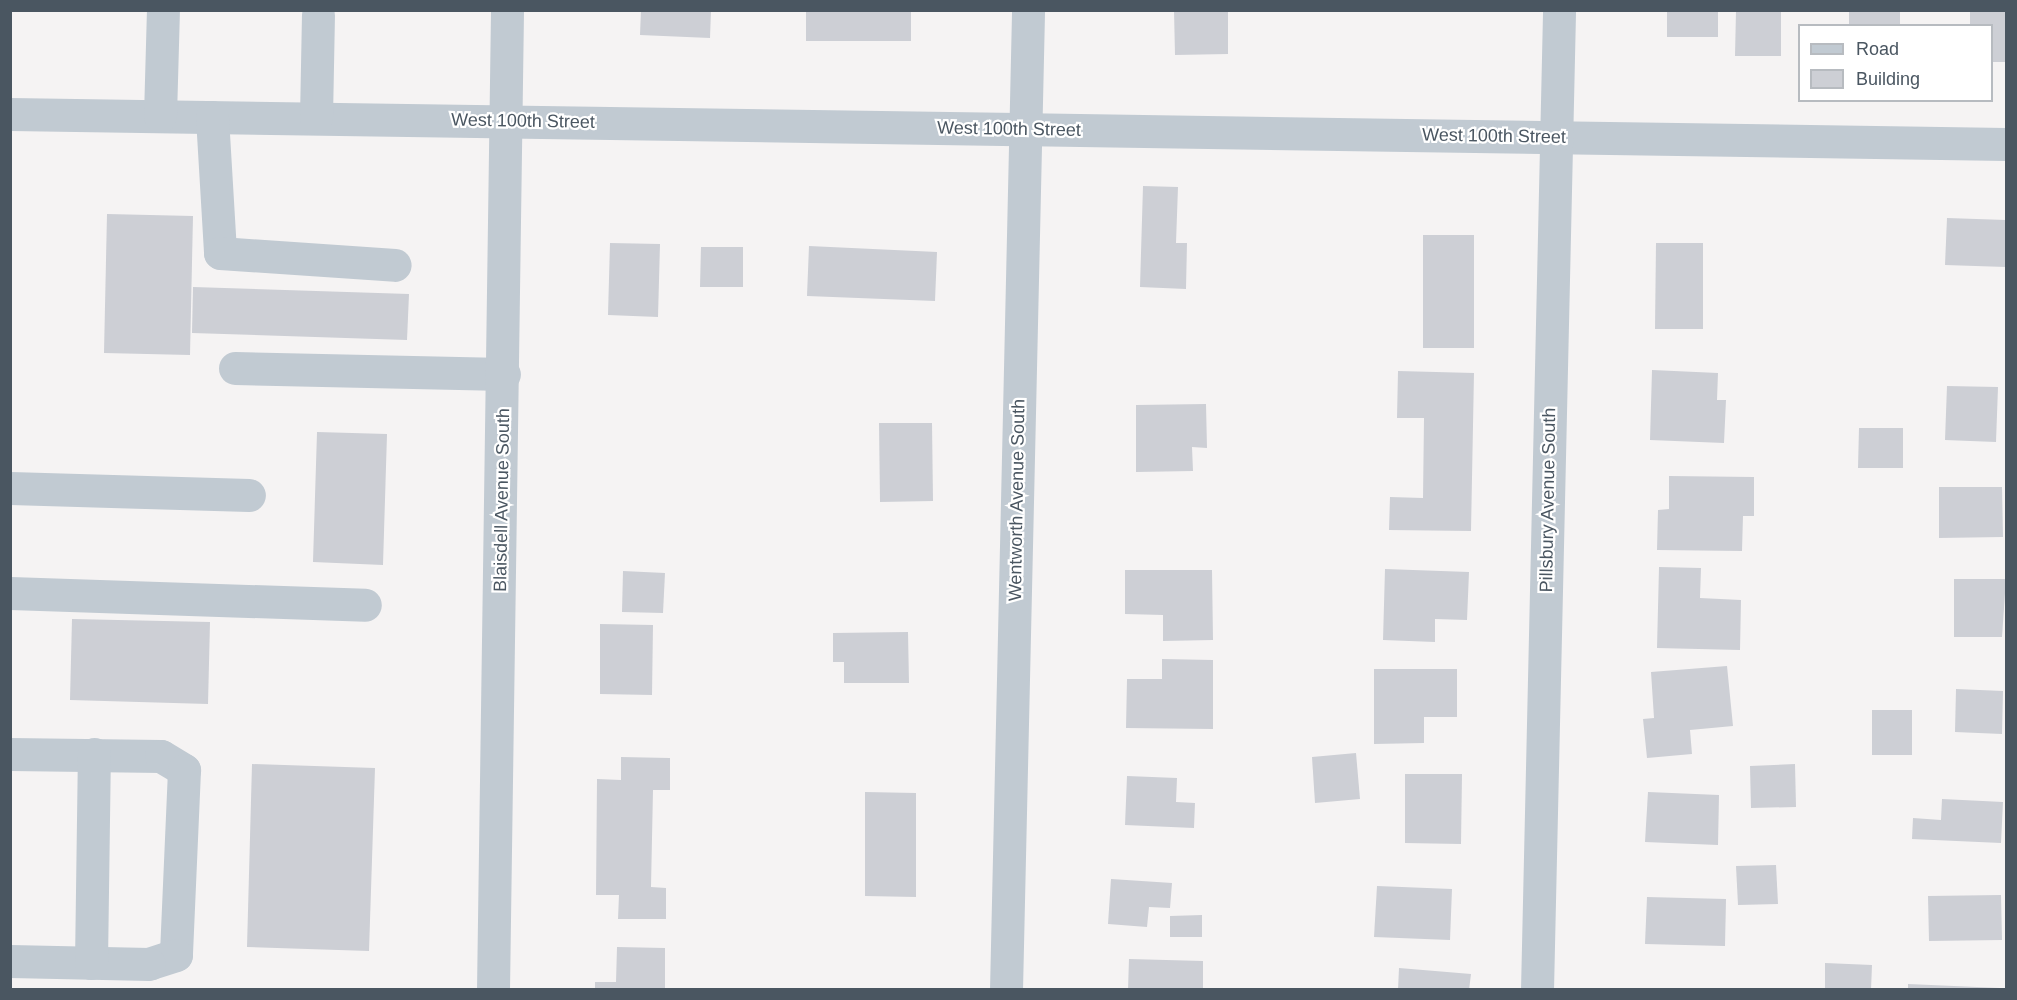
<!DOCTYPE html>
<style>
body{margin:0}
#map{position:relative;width:2017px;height:1000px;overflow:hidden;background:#f5f3f3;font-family:Arial,sans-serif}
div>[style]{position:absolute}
.building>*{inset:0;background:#cdcfd5}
.minor>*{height:33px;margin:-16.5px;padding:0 16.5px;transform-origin:16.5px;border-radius:16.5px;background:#c1cad2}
span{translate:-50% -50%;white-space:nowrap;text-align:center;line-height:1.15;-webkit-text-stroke:4.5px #fff;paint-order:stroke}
.street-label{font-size:18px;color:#4a5661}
.frame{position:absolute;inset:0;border:12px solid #4a5661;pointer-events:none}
.legend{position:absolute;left:1798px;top:24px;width:195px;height:78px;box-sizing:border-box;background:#fff;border:2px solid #b7bbc0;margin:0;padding:8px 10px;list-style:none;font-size:18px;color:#4a5661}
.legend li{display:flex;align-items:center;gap:12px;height:30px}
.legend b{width:30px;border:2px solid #b7bbc0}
</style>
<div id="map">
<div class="building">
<i style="clip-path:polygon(641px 10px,711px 10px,710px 38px,640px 35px)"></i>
<i style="clip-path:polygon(806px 10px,911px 10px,911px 41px,806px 41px)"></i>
<i style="clip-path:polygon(1174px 10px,1228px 10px,1228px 54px,1175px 55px)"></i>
<i style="clip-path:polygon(1667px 10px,1718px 10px,1718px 37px,1667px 37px)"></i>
<i style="clip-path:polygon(1849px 10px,1900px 10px,1900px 26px,1849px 26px)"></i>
<i style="clip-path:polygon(1970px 10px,2006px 10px,2006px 62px,1992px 62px,1992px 26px,1970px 26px)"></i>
<i style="clip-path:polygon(1736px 11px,1781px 11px,1781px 56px,1735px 56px)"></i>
<i style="clip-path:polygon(1143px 186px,1178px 187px,1176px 243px,1187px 243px,1186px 289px,1140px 287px)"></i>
<i style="clip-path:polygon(107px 214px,193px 216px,190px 355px,104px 353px)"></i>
<i style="clip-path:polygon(1947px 218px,2006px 220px,2006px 267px,1945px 265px)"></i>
<i style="clip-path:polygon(1423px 235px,1474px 235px,1474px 348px,1423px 348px)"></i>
<i style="clip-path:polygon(610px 243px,660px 244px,658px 317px,608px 315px)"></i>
<i style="clip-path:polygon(1656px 243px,1703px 243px,1703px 329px,1655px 329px)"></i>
<i style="clip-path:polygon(809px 246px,937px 252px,935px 301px,807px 296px)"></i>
<i style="clip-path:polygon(701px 247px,743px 247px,743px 287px,700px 287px)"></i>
<i style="clip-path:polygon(193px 287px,409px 294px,407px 340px,192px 333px)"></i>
<i style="clip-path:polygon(1652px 370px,1718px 373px,1717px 400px,1726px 400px,1724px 443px,1650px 440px)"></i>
<i style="clip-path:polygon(1398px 371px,1474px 373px,1471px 531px,1389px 530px,1390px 497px,1423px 498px,1424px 418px,1397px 418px)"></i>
<i style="clip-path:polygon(1947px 386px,1998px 387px,1996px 442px,1945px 440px)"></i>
<i style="clip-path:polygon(1206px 404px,1207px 448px,1192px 447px,1193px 471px,1136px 472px,1136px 405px)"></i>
<i style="clip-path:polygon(879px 423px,932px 423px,933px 501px,880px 502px)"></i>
<i style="clip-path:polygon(1859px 428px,1903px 428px,1903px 468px,1858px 468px)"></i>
<i style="clip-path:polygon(317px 432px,387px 434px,383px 565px,313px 562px)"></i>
<i style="clip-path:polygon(1669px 476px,1754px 477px,1754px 516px,1743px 516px,1742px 551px,1657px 550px,1658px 510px,1669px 509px)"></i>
<i style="clip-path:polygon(1939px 487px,2002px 487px,2003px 537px,1939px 538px)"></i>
<i style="clip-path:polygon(1659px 567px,1701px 568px,1700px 598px,1741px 600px,1740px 650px,1657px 648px)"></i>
<i style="clip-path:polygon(1385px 569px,1469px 572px,1467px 620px,1435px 619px,1435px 642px,1383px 640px)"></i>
<i style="clip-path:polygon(1125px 570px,1212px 570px,1213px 640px,1163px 641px,1163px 615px,1125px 614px)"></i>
<i style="clip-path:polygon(623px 571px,665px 573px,663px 613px,622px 612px)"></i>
<i style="clip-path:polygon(1954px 579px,2006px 579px,2002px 637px,1954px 637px)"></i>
<i style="clip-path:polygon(72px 619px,210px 622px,208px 704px,70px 700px)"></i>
<i style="clip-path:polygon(600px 624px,653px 625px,652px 695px,600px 694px)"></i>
<i style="clip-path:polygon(908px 632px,909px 683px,844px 683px,844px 662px,833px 662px,833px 633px)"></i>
<i style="clip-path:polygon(1162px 659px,1213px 660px,1213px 729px,1126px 728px,1127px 679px,1162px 679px)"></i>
<i style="clip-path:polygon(1727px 666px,1733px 726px,1690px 730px,1692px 754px,1647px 758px,1643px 719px,1654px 718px,1651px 672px)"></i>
<i style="clip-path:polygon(1374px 669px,1457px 669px,1457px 717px,1424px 717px,1424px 743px,1374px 744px)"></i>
<i style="clip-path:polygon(1956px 689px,2003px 691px,2002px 734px,1955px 732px)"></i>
<i style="clip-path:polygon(1872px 710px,1912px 710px,1912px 755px,1872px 755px)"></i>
<i style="clip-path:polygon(1356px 753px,1360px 799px,1315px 803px,1312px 757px)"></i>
<i style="clip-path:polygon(621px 757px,670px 758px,670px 790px,653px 790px,651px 887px,666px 888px,666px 919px,618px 919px,619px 895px,596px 895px,597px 779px,621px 780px)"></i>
<i style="clip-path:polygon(252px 764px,375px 768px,369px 951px,247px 947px)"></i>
<i style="clip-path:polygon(1795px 764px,1796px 807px,1751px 808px,1750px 766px)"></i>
<i style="clip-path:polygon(1405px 774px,1462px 774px,1461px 844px,1405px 843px)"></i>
<i style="clip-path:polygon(1127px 776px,1177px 778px,1176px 802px,1195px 803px,1194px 828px,1125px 825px)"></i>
<i style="clip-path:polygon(865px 792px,916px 793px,916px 897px,865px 896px)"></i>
<i style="clip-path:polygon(1648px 792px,1719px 795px,1718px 845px,1645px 842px)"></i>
<i style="clip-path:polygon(1942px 799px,2003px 802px,2001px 843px,1912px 839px,1913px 818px,1941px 820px)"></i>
<i style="clip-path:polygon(1776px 865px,1778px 904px,1738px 905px,1736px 866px)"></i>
<i style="clip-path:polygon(1111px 879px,1172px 883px,1170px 908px,1149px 907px,1147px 927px,1108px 924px)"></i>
<i style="clip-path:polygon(1377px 886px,1452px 889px,1450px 940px,1374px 937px)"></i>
<i style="clip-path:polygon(2001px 895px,2002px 940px,1929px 941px,1928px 896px)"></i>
<i style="clip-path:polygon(1647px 897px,1726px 899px,1725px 946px,1645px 944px)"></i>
<i style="clip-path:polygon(1202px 915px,1202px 937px,1170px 937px,1170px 916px)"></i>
<i style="clip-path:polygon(617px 947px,665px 948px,665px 990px,595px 990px,595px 982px,616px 982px)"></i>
<i style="clip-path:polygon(1129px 959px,1203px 961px,1203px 990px,1128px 990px)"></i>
<i style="clip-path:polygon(1825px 963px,1872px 965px,1871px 990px,1825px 990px)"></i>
<i style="clip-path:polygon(1399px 968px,1471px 974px,1469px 990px,1398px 990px)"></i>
<i style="clip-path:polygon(1908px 984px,2000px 988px,2000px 990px,1908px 990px)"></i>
</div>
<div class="minor">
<i style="left:10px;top:114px;width:1996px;rotate:0.86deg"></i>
<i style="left:160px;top:116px;width:106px;rotate:-88.4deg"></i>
<i style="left:212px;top:117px;width:136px;rotate:86.6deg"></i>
<i style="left:220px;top:253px;width:175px;rotate:3.9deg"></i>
<i style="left:316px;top:118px;width:103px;rotate:-88.9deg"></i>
<i style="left:235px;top:368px;width:269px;rotate:1.3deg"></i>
<i style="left:10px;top:488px;width:239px;rotate:1.7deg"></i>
<i style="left:10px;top:593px;width:355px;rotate:1.9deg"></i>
<i style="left:10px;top:754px;width:151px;rotate:0.8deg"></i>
<i style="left:161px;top:756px;width:27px;rotate:31deg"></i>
<i style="left:184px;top:770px;width:185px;rotate:92.5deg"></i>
<i style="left:176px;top:955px;width:28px;rotate:162deg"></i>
<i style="left:149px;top:964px;width:139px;rotate:-178.8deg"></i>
<i style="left:91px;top:963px;width:209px;rotate:-89.2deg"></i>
<i style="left:493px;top:990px;width:980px;rotate:-89.18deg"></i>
<i style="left:1006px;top:990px;width:980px;rotate:-88.71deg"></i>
<i style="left:1537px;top:990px;width:980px;rotate:-88.71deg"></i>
</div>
<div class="street-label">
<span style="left:523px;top:121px;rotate:1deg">West 100th Street</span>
<span style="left:1009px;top:129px;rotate:1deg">West 100th Street</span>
<span style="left:1494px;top:136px;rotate:1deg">West 100th Street</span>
<span style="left:502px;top:500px;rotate:-89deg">Blaisdell Avenue South</span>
<span style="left:1017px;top:500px;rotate:-89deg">Wentworth Avenue South</span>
<span style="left:1548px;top:500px;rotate:-89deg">Pillsbury Avenue South</span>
</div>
<div class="frame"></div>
<ul class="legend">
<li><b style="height:8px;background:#c1cad2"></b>Road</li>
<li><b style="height:16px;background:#cdcfd5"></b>Building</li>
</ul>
</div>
